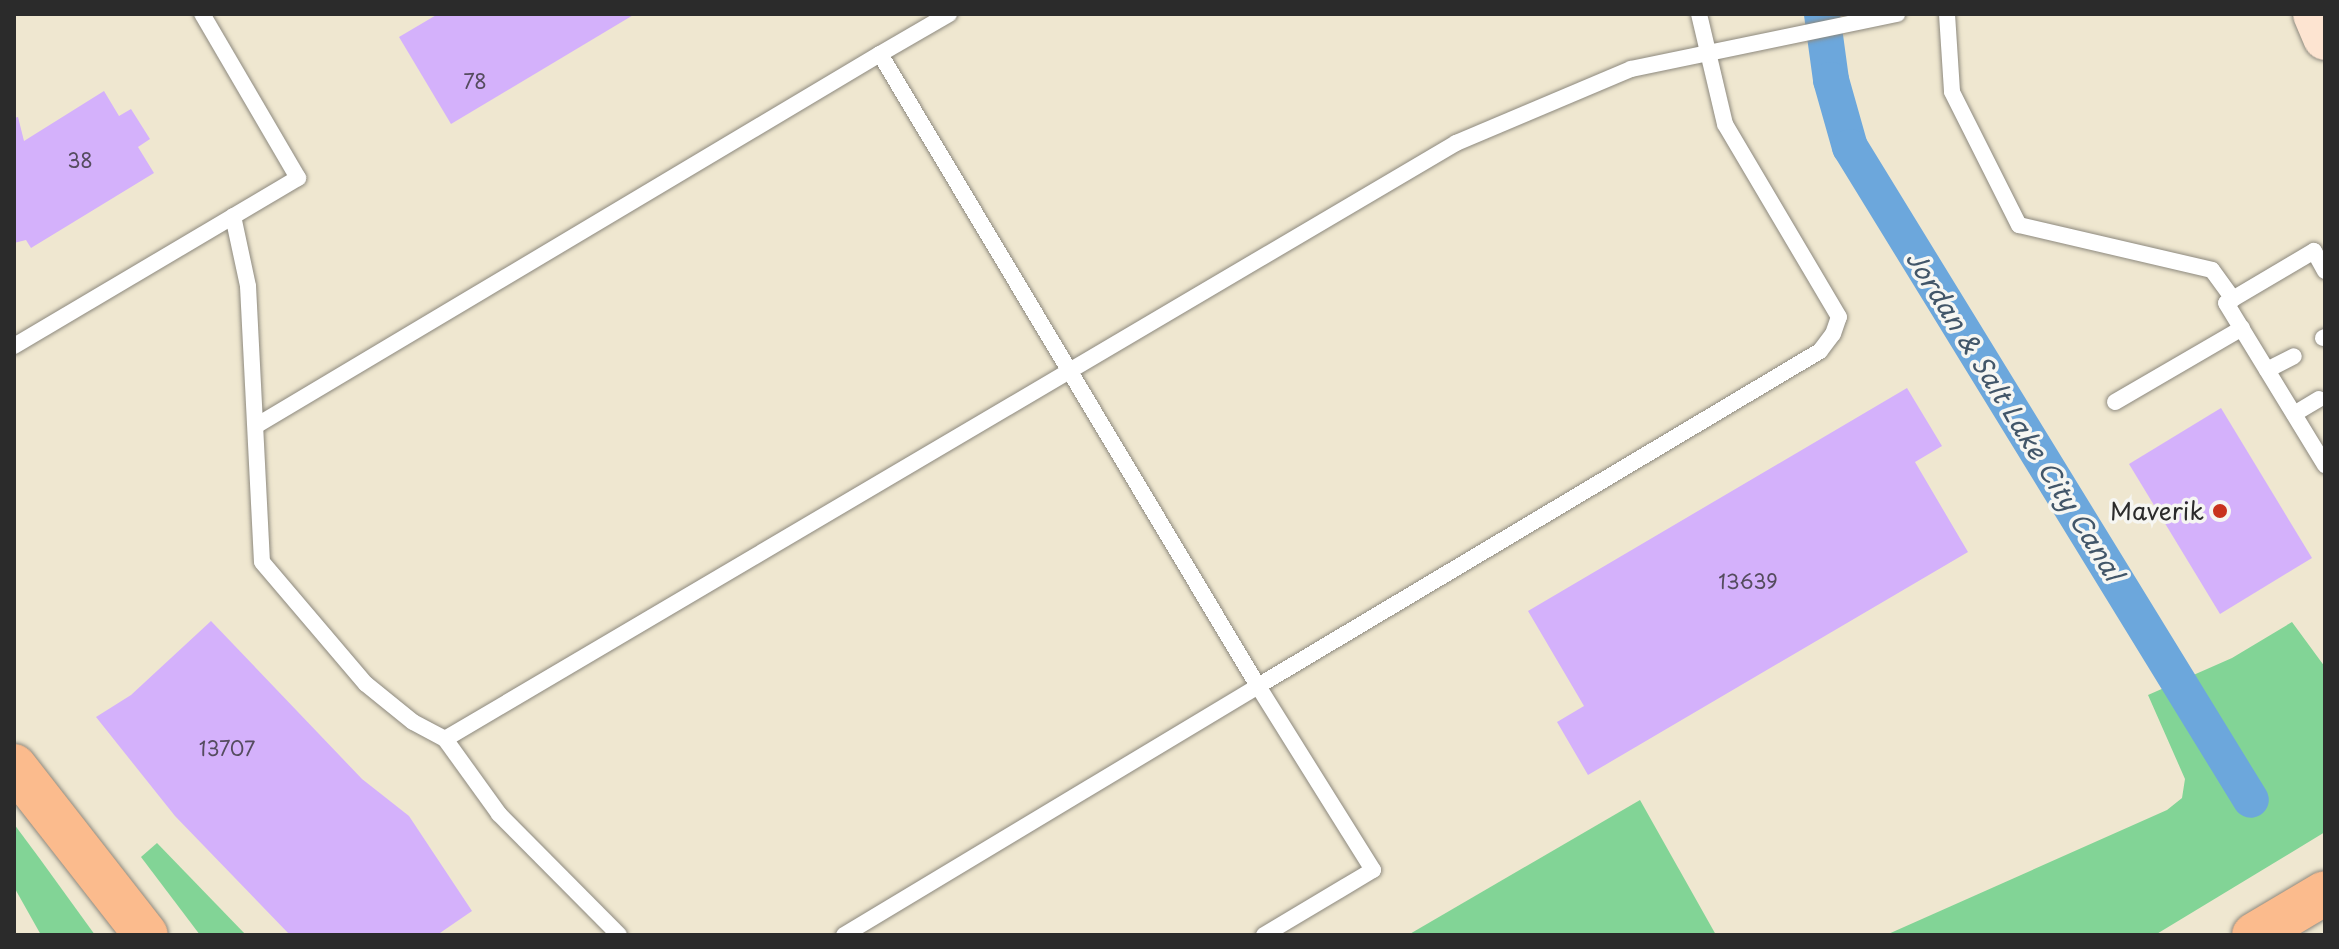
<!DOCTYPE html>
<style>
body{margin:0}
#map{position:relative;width:2339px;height:949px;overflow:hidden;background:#efe7d0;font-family:"Playpen Sans",sans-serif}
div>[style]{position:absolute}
.green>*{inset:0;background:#82d496}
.canal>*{height:36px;margin:-18px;padding:0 18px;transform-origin:18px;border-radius:18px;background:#6ca7dc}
.building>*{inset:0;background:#d4b1fb}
.roads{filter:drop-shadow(0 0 2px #8d897e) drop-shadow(0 0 2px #8d897e)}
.lane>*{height:16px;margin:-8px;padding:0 8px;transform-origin:8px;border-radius:8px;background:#fff}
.secondary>*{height:44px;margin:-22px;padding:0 22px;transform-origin:22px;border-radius:22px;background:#fde4d1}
.highway>*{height:44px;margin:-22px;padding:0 22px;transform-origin:22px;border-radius:22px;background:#fbbb8d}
.dots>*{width:22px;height:22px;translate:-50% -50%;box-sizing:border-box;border:4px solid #f6f6f2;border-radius:50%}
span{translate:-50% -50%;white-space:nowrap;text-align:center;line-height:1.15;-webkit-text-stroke:7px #f6f6f2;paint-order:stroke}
.number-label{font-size:20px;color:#554c5f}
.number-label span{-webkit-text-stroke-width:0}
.poi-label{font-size:24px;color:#2b2b2b}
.right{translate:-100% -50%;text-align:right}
.water-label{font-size:26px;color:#425669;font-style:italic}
.frame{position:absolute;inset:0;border:16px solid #2b2b2b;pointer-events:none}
</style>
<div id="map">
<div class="green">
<i style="clip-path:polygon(2292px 622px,2325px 667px,2325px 832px,2155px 935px,1886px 935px,2167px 810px,2182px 798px,2185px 779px,2148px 695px,2232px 658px)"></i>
<i style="clip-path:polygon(1640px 800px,1716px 935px,1408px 935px)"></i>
<i style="clip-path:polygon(14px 824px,40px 859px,95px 935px,41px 935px,14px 887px)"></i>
<i style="clip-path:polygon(157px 843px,246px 935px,200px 935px,141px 857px)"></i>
</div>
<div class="canal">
<i style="left:1822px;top:14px;width:67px;rotate:82.2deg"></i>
<i style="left:1831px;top:80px;width:70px;rotate:74.2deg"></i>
<i style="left:1850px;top:147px;width:766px;rotate:58.45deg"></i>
</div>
<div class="building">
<i style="clip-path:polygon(438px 14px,635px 14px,451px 124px,399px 37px)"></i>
<i style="clip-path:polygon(104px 91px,119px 116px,131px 109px,150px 139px,138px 147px,154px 173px,31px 248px,26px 240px,14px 243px,14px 118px,18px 117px,24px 141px)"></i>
<i style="clip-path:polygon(1907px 388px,1942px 446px,1915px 462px,1968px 552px,1588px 775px,1557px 722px,1584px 706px,1528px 611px)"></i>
<i style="clip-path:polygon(2221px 408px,2312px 558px,2220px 614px,2129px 464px)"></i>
<i style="clip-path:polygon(211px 621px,362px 779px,409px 816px,472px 911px,437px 935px,290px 935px,175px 816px,96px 717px,131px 695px)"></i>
</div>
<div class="roads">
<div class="lane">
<i style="left:949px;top:14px;width:80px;rotate:149.9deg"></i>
<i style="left:880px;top:54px;width:736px;rotate:59.12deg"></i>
<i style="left:1258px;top:686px;width:654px;rotate:-30.8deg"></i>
<i style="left:1820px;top:351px;width:21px;rotate:-53deg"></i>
<i style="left:1833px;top:334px;width:18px;rotate:-71deg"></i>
<i style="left:1839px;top:317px;width:224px;rotate:-120.6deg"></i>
<i style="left:1725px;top:124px;width:113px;rotate:-103.3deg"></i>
<i style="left:1947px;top:14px;width:78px;rotate:86.3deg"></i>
<i style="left:1952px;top:92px;width:149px;rotate:63.3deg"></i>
<i style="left:2019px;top:225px;width:198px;rotate:13.1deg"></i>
<i style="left:2212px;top:270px;width:36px;rotate:54deg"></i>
<i style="left:233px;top:216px;width:72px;rotate:77.9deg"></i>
<i style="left:248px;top:286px;width:276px;rotate:87.1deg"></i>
<i style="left:262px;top:562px;width:160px;rotate:49.6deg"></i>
<i style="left:366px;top:684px;width:60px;rotate:39deg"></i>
<i style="left:413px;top:722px;width:36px;rotate:28deg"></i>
<i style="left:445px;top:739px;width:92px;rotate:54.2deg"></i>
<i style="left:499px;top:814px;width:170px;rotate:45.2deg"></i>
<i style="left:2325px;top:271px;width:23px;rotate:-119deg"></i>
<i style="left:2314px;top:251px;width:102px;rotate:149.4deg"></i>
<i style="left:2226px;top:303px;width:190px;rotate:58.6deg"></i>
<i style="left:2323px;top:338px;width:2px;rotate:-27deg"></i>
<i style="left:14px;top:346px;width:330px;rotate:-30.6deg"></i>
<i style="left:298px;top:178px;width:190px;rotate:-120.3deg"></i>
<i style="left:2267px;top:370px;width:30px;rotate:-27deg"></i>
<i style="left:2115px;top:402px;width:147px;rotate:-30.2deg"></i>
<i style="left:2294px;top:414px;width:29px;rotate:-31deg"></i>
<i style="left:259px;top:424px;width:723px;rotate:-30.79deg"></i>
<i style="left:445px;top:739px;width:1174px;rotate:-30.52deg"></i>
<i style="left:1456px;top:143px;width:190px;rotate:-22.9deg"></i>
<i style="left:1631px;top:69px;width:272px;rotate:-11.7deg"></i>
<i style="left:844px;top:935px;width:483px;rotate:-31deg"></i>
<i style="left:1258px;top:686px;width:217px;rotate:58deg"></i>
<i style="left:1373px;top:870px;width:127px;rotate:149.2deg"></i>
</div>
<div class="secondary">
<i style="left:2315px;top:14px;width:26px;rotate:67deg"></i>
</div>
<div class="highway">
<i style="left:14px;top:766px;width:214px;rotate:52deg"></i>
<i style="left:2254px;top:935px;width:82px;rotate:-30.6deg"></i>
</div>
</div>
<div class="dots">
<i style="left:2220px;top:511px;background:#c8321e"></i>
</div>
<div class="number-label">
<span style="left:475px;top:81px">78</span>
<span style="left:80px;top:160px">38</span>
<span style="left:1748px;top:581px">13639</span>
<span style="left:227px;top:748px">13707</span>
</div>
<div class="poi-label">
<span class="right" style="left:2204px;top:511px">Maverik</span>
</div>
<div class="water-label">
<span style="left:2015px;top:415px;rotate:58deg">Jordan &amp; Salt Lake City Canal</span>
</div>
<div class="frame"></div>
</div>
